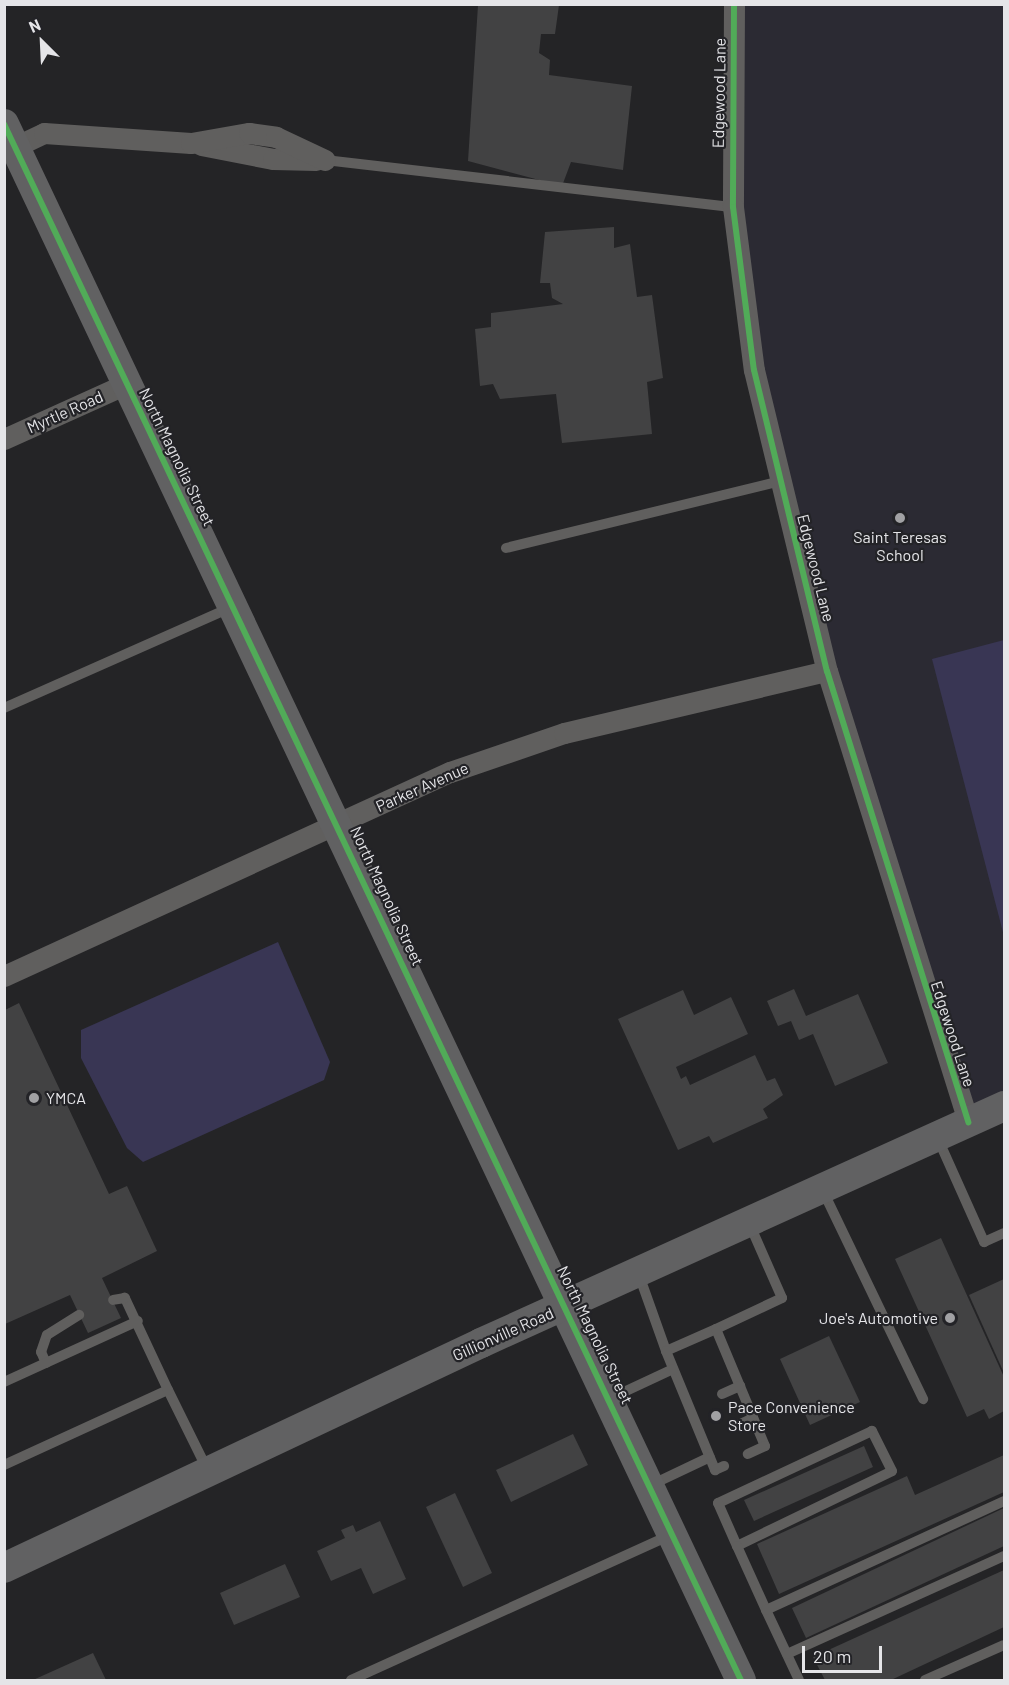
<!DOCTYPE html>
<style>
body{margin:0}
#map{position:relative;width:1009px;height:1685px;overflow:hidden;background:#242426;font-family:Barlow,sans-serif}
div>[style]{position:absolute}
.built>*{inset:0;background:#2b2a33}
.green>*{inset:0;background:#393654}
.building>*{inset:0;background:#424243}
.lane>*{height:10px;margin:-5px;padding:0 5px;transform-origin:5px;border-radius:5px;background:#605f5e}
.street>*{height:21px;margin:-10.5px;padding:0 10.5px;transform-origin:10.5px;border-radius:10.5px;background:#605f5e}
.secondary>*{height:30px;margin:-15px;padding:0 15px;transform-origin:15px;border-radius:15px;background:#616162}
.cycleway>*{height:6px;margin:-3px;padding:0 3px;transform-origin:3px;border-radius:3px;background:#51ab58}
.dots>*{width:16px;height:16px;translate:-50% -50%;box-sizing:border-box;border:3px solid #232327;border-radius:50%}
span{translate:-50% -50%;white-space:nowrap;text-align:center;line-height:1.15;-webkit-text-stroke:4.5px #232327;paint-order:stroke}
.street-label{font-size:16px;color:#e5e5e8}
.poi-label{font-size:16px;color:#e5e5e8}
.left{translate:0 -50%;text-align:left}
.right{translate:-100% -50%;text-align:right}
.frame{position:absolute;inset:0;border:6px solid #e5e5e8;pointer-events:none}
.north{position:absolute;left:12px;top:12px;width:60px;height:60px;-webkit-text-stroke:4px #232327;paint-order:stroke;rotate:336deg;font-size:16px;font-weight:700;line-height:24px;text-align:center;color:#e5e5e8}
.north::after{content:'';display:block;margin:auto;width:21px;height:27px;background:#e5e5e8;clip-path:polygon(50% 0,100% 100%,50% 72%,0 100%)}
.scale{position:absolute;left:802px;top:1646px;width:80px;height:27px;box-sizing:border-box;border:3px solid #e5e5e8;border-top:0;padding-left:8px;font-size:18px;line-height:21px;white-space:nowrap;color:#e5e5e8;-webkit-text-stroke:4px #232327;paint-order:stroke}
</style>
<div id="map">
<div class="built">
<i style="clip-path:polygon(741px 5px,1004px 5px,1004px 1103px,970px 1117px,831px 663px,759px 373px,738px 204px)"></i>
</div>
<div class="green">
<i style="clip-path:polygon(1004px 640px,1004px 936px,932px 659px)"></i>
<i style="clip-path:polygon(278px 942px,330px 1062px,324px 1080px,143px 1162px,127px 1148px,81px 1058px,81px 1030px)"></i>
</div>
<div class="building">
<i style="clip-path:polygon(478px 5px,559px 5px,555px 34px,541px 34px,539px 53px,550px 60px,549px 75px,632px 86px,623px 170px,571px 162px,562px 186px,468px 161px)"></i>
<i style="clip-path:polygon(614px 227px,614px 248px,630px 244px,637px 297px,652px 295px,663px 378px,647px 382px,652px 434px,562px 443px,556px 394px,500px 399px,493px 384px,480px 386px,475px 329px,491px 327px,491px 313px,563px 304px,552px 298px,550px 283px,540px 283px,545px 232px)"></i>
<i style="clip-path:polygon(794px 989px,806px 1016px,858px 994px,888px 1063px,835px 1086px,813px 1034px,799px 1040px,791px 1021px,778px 1026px,767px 1001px)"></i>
<i style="clip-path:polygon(683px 990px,694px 1015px,731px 997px,748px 1034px,676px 1067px,681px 1079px,686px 1076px,690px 1085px,755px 1055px,767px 1081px,775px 1078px,783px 1095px,763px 1109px,768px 1118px,713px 1143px,709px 1136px,678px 1150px,618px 1019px)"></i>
<i style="clip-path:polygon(19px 1003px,109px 1194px,127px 1186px,157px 1251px,102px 1278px,121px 1318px,88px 1333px,70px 1295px,5px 1324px,5px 1010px)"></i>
<i style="clip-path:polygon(941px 1238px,1004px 1377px,1004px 1411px,989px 1419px,984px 1409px,967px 1417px,895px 1259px)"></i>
<i style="clip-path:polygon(1004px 1279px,1004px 1373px,969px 1295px)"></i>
<i style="clip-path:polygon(829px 1336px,860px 1402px,810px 1425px,780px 1359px)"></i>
<i style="clip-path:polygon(573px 1434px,588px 1465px,511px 1502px,496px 1470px)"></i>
<i style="clip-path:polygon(864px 1446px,873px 1467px,754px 1521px,744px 1500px)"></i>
<i style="clip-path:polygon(1004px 1455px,1004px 1492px,779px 1594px,757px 1544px,907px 1476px,915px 1495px)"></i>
<i style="clip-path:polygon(455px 1493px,492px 1573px,463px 1587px,426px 1507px)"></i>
<i style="clip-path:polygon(1004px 1508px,1004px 1546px,806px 1638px,792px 1608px)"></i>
<i style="clip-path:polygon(380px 1521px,406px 1579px,373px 1594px,361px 1568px,331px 1581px,317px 1551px,345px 1538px,341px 1530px,353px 1525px,356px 1532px)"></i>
<i style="clip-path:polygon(285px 1564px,300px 1597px,234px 1625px,220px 1593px)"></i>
<i style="clip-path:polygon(1004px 1570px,1004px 1627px,891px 1680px,825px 1680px,813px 1657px)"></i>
<i style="clip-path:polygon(93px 1653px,106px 1680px,33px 1680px)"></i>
</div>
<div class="lane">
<i style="left:325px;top:160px;width:411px;rotate:6.6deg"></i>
<i style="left:506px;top:548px;width:283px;rotate:-13.7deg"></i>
<i style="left:4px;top:708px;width:249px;rotate:-23.9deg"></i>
<i style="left:938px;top:1139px;width:113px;rotate:65.9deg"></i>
<i style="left:984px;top:1242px;width:22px;rotate:-24deg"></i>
<i style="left:823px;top:1191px;width:231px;rotate:64.3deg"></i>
<i style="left:639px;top:1275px;width:81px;rotate:70.4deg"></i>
<i style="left:666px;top:1351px;width:55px;rotate:-23.7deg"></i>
<i style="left:716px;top:1329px;width:73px;rotate:-25.2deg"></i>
<i style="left:782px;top:1298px;width:82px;rotate:-113.7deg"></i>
<i style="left:716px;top:1329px;width:127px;rotate:67.3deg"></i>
<i style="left:765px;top:1446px;width:19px;rotate:155deg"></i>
<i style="left:666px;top:1351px;width:129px;rotate:67.6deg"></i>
<i style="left:715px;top:1470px;width:10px;rotate:-24deg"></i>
<i style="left:46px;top:1363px;width:12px;rotate:-114deg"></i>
<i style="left:41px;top:1352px;width:18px;rotate:-71deg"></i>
<i style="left:47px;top:1335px;width:38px;rotate:-32deg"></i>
<i style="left:4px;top:1382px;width:147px;rotate:-24.5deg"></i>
<i style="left:168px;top:1390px;width:90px;rotate:63.7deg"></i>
<i style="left:722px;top:1394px;width:20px;rotate:-24deg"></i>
<i style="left:611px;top:1398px;width:68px;rotate:-25.1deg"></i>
<i style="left:736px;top:1426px;width:19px;rotate:-25deg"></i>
<i style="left:4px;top:1465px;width:180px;rotate:-24.6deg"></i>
<i style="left:168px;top:1390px;width:102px;rotate:-115.1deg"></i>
<i style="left:125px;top:1298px;width:12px;rotate:171deg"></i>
<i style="left:651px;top:1485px;width:65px;rotate:-25.4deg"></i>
<i style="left:737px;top:1546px;width:172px;rotate:-25.8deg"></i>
<i style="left:892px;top:1471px;width:45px;rotate:-116.6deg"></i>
<i style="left:872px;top:1431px;width:170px;rotate:154.9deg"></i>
<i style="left:718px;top:1503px;width:47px;rotate:66.2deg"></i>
<i style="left:737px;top:1546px;width:70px;rotate:65.6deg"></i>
<i style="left:766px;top:1610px;width:77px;rotate:64.8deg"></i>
<i style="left:766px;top:1610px;width:262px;rotate:-24.6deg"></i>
<i style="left:787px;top:1654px;width:238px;rotate:-24.3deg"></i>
<i style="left:351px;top:1680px;width:350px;rotate:-24.4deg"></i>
<i style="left:925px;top:1680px;width:86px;rotate:-23.9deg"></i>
</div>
<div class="street">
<i style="left:734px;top:4px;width:203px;rotate:90.3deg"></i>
<i style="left:733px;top:207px;width:164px;rotate:82.7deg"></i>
<i style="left:754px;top:370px;width:310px;rotate:76.4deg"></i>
<i style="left:827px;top:671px;width:473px;rotate:72.6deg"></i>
<i style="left:201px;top:145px;width:73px;rotate:11deg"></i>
<i style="left:273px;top:159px;width:43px;rotate:1.3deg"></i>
<i style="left:4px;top:152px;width:44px;rotate:-25.4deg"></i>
<i style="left:44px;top:133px;width:147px;rotate:3.9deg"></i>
<i style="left:191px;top:143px;width:59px;rotate:-9.8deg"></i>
<i style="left:249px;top:133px;width:27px;rotate:8deg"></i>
<i style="left:276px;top:137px;width:54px;rotate:25.1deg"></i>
<i style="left:4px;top:439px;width:134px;rotate:-24.3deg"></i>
<i style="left:4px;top:976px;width:490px;rotate:-24.6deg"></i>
<i style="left:450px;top:772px;width:120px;rotate:-18.9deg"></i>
<i style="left:564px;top:733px;width:270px;rotate:-13.3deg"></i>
</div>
<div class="secondary">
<i style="left:4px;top:124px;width:1722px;rotate:64.66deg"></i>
<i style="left:4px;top:1568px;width:527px;rotate:-25.25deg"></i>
<i style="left:481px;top:1343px;width:574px;rotate:-24.38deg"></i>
</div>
<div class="cycleway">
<i style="left:734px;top:4px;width:203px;rotate:90.3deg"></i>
<i style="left:733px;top:207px;width:164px;rotate:82.7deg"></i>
<i style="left:754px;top:370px;width:310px;rotate:76.4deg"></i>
<i style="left:827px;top:671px;width:473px;rotate:72.6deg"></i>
<i style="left:4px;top:124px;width:1722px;rotate:64.66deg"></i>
</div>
<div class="dots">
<i style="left:900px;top:518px;background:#a1a1a4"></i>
<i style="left:34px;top:1098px;background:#a1a1a4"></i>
<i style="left:950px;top:1318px;background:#a1a1a4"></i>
<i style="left:716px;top:1416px;background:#a1a1a4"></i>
</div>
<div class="street-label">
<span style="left:719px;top:93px;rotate:-89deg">Edgewood Lane</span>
<span style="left:65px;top:412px;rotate:-24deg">Myrtle Road</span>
<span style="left:177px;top:457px;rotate:64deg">North Magnolia Street</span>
<span style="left:816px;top:568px;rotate:76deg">Edgewood Lane</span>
<span style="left:422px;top:787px;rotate:-24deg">Parker Avenue</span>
<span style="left:387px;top:896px;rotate:65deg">North Magnolia Street</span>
<span style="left:953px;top:1034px;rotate:72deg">Edgewood Lane</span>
<span style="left:503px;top:1334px;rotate:-24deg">Gillionville Road</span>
<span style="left:595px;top:1335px;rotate:64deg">North Magnolia Street</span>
</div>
<div class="poi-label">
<span style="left:900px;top:546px">Saint Teresas<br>School</span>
<span class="left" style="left:46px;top:1098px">YMCA</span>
<span class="right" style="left:938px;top:1318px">Joe's Automotive</span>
<span class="left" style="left:728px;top:1416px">Pace Convenience<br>Store</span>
</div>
<div class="frame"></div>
<div class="north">N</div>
<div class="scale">20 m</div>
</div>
